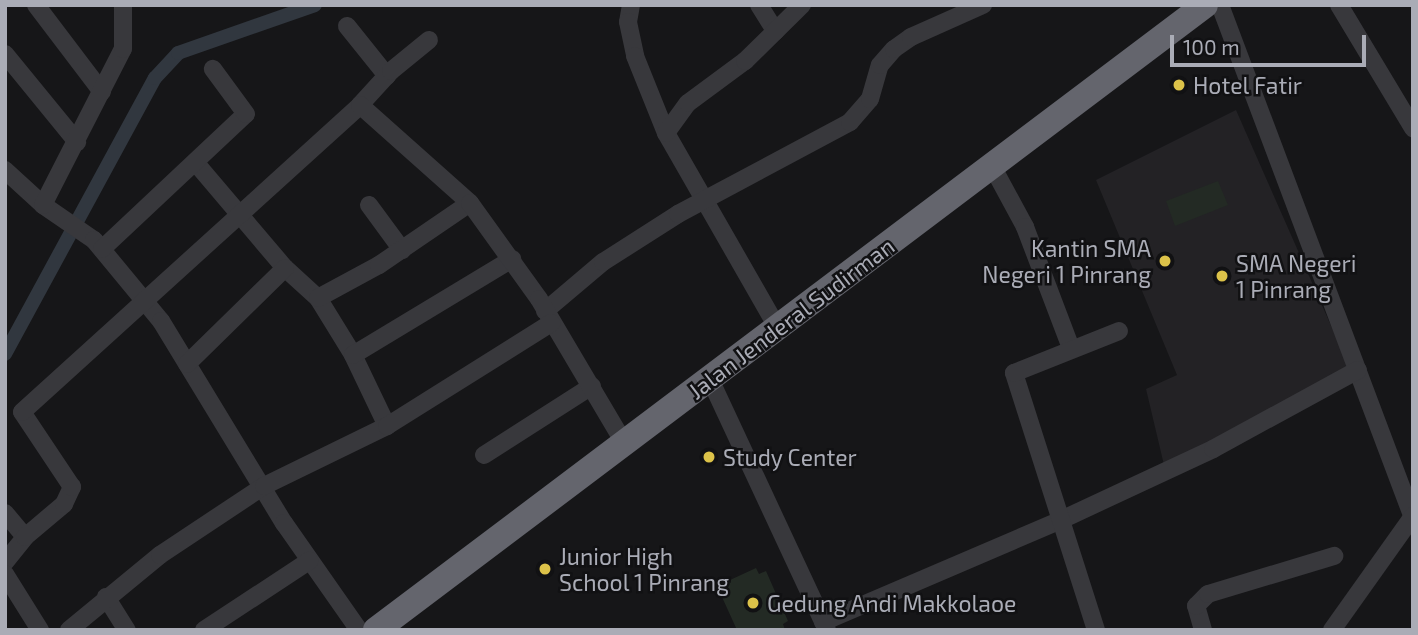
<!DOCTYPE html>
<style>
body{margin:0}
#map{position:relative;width:1418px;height:635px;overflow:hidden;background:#161618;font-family:"Exo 2",sans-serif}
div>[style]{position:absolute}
.built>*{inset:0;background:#232225}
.green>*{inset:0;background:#232a24}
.canal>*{height:14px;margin:-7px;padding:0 7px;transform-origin:7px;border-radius:7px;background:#31373f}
.minor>*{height:18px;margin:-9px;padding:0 9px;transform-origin:9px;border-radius:9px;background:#38383c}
.highway>*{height:26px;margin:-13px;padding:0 13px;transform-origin:13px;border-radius:13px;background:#64656d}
.dots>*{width:19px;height:19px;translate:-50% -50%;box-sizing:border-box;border:4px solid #111113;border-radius:50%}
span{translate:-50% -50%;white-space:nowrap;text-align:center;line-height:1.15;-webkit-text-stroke:5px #111113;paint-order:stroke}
.poi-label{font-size:23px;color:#aaacb6}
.left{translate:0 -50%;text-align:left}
.right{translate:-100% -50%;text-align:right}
.street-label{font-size:23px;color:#aaacb6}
.frame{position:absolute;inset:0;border:7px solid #aaacb6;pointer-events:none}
.scale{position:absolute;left:1170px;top:35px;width:196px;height:32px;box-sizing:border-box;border:4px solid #aaacb6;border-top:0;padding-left:9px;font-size:21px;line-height:24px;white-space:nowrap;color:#aaacb6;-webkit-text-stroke:5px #111113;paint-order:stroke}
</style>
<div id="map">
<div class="built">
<i style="clip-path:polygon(1236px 110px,1351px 371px,1164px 465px,1146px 389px,1177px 375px,1096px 180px)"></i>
</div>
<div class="green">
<i style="clip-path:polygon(1218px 181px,1228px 205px,1175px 226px,1166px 201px)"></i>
<i style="clip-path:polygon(756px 568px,759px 574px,766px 571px,788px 621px,783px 624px,785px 630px,737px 630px,717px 586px)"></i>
</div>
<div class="canal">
<i style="left:5px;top:354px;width:314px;rotate:-61.5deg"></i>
<i style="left:155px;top:78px;width:34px;rotate:-47deg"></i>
<i style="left:178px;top:53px;width:145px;rotate:-19.3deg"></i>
</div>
<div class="minor">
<i style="left:36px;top:5px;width:109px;rotate:52.8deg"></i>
<i style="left:631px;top:5px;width:17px;rotate:100deg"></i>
<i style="left:628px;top:22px;width:35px;rotate:78deg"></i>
<i style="left:635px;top:56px;width:83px;rotate:68.1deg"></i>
<i style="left:666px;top:133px;width:224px;rotate:60.2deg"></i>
<i style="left:759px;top:5px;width:31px;rotate:58deg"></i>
<i style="left:1220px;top:5px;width:548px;rotate:69.38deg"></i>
<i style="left:1339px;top:5px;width:144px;rotate:59deg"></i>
<i style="left:347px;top:26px;width:64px;rotate:51.3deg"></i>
<i style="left:5px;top:54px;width:114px;rotate:50.7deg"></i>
<i style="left:360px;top:105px;width:46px;rotate:-47.6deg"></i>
<i style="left:391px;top:71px;width:49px;rotate:-39.2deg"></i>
<i style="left:666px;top:133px;width:37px;rotate:-54deg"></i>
<i style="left:688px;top:103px;width:71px;rotate:-36.4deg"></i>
<i style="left:745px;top:61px;width:80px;rotate:-44.5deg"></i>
<i style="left:195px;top:162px;width:139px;rotate:49.7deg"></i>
<i style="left:285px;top:268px;width:45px;rotate:42.3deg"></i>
<i style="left:318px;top:298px;width:67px;rotate:58.4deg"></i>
<i style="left:353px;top:355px;width:79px;rotate:64.4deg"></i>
<i style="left:991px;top:164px;width:72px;rotate:61.6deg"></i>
<i style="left:1025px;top:227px;width:129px;rotate:69.2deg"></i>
<i style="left:5px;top:170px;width:52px;rotate:42.6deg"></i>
<i style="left:43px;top:205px;width:62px;rotate:34.5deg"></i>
<i style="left:94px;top:240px;width:105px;rotate:50.4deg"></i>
<i style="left:161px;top:321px;width:237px;rotate:58.7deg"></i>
<i style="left:284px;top:523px;width:131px;rotate:55deg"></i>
<i style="left:43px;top:205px;width:175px;rotate:-62.9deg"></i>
<i style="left:123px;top:49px;width:44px;rotate:-90deg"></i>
<i style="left:369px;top:205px;width:56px;rotate:53.7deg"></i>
<i style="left:102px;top:249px;width:197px;rotate:-43.2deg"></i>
<i style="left:246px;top:114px;width:56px;rotate:-126.3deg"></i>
<i style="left:318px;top:298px;width:69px;rotate:-28.4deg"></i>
<i style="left:379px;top:265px;width:110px;rotate:-34.3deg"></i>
<i style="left:545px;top:311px;width:76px;rotate:-40.2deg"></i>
<i style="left:603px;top:262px;width:89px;rotate:-32.6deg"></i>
<i style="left:678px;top:214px;width:195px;rotate:-28.1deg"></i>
<i style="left:850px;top:122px;width:30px;rotate:-49deg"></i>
<i style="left:870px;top:99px;width:35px;rotate:-74deg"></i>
<i style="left:880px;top:65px;width:21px;rotate:-49deg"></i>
<i style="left:894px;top:49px;width:21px;rotate:-35deg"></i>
<i style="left:911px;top:37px;width:79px;rotate:-24deg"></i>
<i style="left:353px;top:355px;width:186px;rotate:-31.1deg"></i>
<i style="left:187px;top:364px;width:137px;rotate:-44.4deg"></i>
<i style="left:709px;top:377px;width:279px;rotate:65deg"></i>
<i style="left:484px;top:455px;width:128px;rotate:-32.6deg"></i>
<i style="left:5px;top:513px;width:31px;rotate:50deg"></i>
<i style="left:5px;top:562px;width:32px;rotate:-51deg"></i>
<i style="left:25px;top:537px;width:51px;rotate:-40.2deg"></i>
<i style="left:64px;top:504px;width:19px;rotate:-65deg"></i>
<i style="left:72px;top:487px;width:90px;rotate:-123.7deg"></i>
<i style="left:22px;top:412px;width:457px;rotate:-42.2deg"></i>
<i style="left:360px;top:105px;width:147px;rotate:41.7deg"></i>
<i style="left:470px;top:203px;width:118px;rotate:54.3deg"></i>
<i style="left:539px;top:299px;width:167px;rotate:59.4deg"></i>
<i style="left:5px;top:574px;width:66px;rotate:58deg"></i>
<i style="left:106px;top:597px;width:39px;rotate:58deg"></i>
<i style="left:823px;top:622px;width:259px;rotate:-23.2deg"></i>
<i style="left:1061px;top:520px;width:168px;rotate:-25deg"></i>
<i style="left:1213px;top:449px;width:165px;rotate:-28.6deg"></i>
<i style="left:69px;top:630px;width:118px;rotate:-39.5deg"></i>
<i style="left:160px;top:555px;width:125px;rotate:-33.6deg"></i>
<i style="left:264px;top:486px;width:137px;rotate:-26deg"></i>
<i style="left:387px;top:426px;width:194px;rotate:-32.1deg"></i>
<i style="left:204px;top:630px;width:126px;rotate:-33.3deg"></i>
<i style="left:1096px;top:630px;width:270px;rotate:-107.7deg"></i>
<i style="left:1014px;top:373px;width:113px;rotate:-21.8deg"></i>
<i style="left:1203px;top:630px;width:25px;rotate:-106deg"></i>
<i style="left:1196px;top:606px;width:17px;rotate:-45deg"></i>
<i style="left:1208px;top:594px;width:132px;rotate:-16.8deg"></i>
<i style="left:1332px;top:630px;width:140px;rotate:-54.6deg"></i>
</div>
<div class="highway">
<i style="left:376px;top:630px;width:1038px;rotate:-37.01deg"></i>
</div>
<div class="dots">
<i style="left:1179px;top:85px;background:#dcc249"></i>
<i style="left:1165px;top:261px;background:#dcc249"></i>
<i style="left:1222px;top:276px;background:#dcc249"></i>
<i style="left:709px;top:457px;background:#dcc249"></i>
<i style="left:545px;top:569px;background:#dcc249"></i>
<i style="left:753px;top:603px;background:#dcc249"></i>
</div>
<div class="poi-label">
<span class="left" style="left:1193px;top:85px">Hotel Fatir</span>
<span class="right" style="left:1151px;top:261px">Kantin SMA<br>Negeri 1 Pinrang</span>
<span class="left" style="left:1236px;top:276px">SMA Negeri<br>1 Pinrang</span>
<span class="left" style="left:723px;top:457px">Study Center</span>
<span class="left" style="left:559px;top:569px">Junior High<br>School 1 Pinrang</span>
<span class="left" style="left:767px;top:603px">Gedung Andi Makkolaoe</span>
</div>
<div class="street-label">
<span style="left:791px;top:318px;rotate:-37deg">Jalan Jenderal Sudirman</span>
</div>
<div class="frame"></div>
<div class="scale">100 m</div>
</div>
